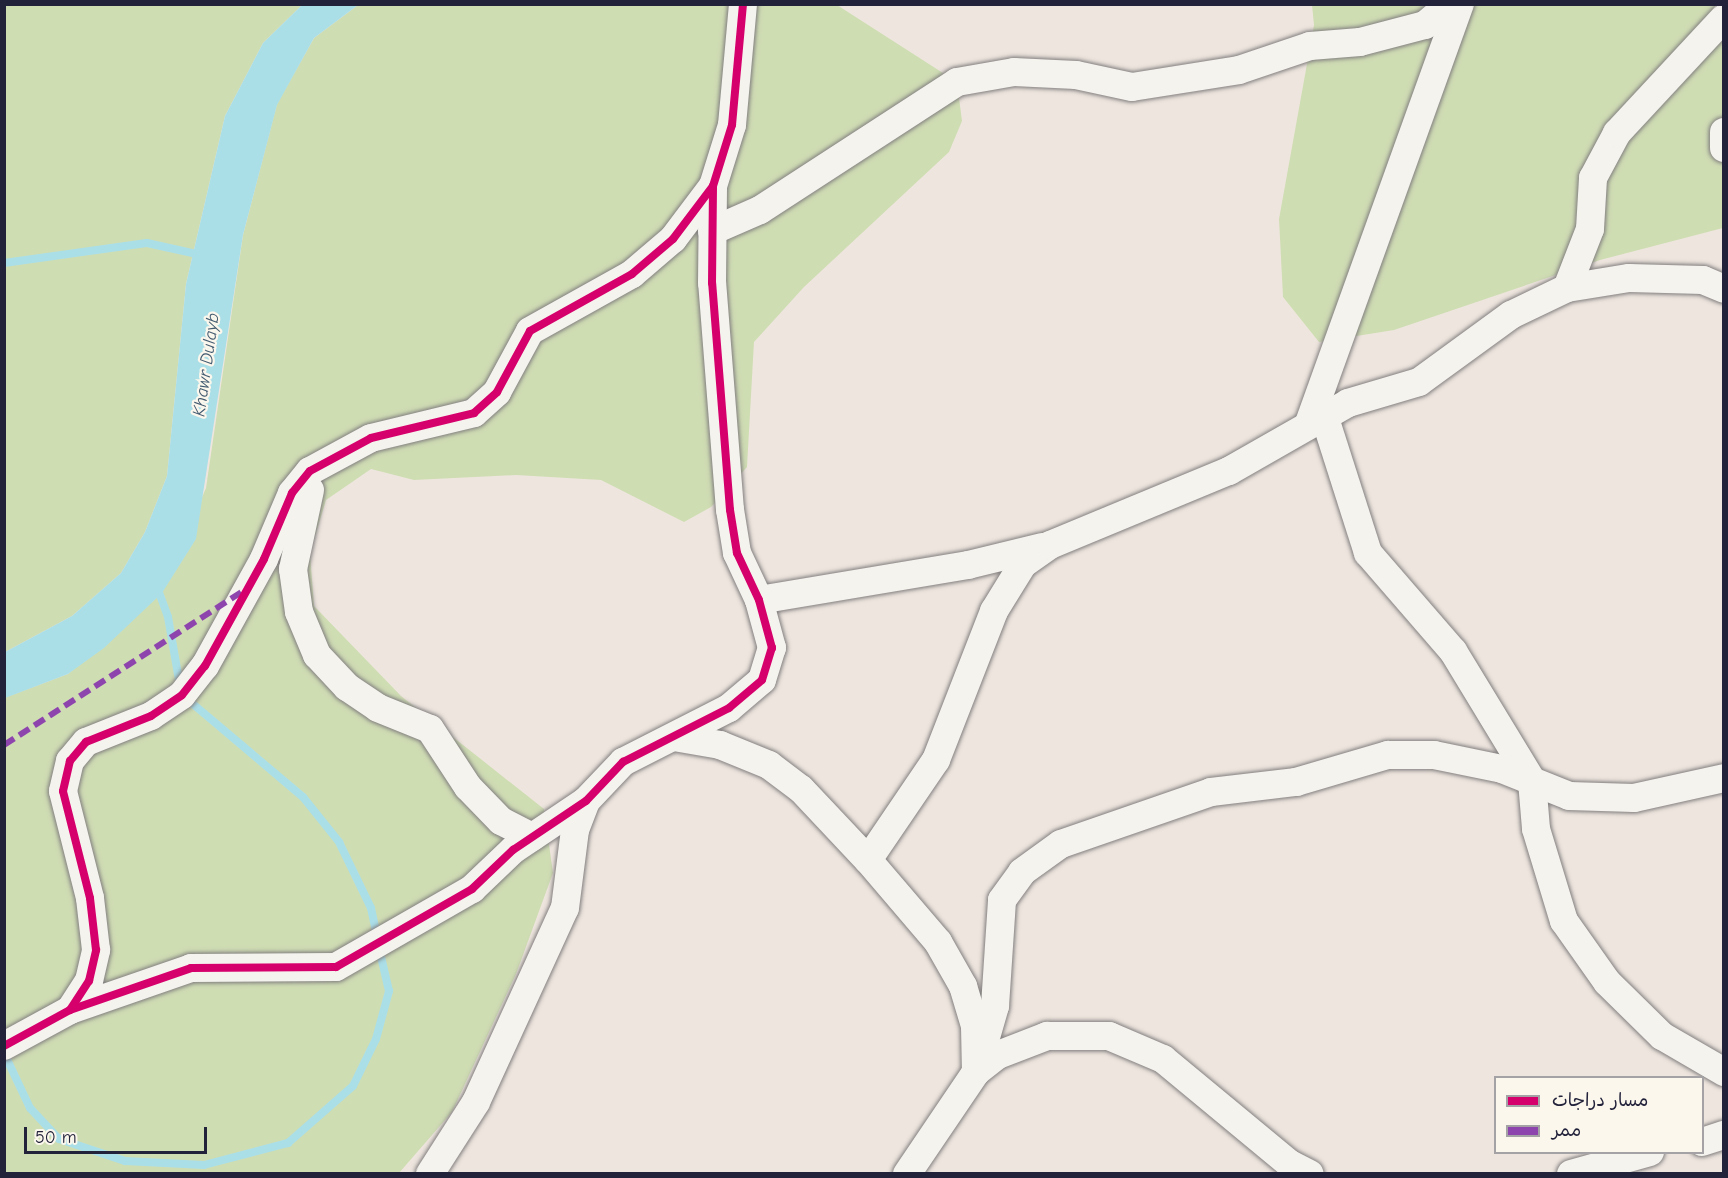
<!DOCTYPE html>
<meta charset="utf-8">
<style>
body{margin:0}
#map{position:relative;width:1728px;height:1178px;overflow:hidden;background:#eee6de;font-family:"Comic Neue","Playpen Sans Arabic",sans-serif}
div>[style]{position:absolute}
.green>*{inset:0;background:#cfddb3}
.water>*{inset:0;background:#abdfe8}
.stream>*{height:8px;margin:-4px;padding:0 4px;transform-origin:4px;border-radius:4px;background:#abdfe8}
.roads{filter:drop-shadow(0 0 2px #827f80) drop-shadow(0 0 2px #827f80)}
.street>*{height:28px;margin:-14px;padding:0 14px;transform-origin:14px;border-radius:14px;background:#f5f3ee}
.quiet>*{height:6px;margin-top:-3px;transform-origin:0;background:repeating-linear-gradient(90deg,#8e44ad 0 12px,transparent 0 18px)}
.cycleway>*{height:8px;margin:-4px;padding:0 4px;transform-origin:4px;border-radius:4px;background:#d6006c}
span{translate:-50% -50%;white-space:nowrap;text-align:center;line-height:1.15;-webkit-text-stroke:4.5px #fbf7ec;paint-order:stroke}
.water-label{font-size:18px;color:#425a70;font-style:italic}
.frame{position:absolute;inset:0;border:6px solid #22223b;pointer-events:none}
.legend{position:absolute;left:1494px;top:1076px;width:210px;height:78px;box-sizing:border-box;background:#fbf7ec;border:2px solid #a4a2a5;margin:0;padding:8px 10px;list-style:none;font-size:18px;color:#22223b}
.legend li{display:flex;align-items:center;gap:12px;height:30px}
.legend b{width:30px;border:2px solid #a4a2a5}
.scale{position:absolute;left:24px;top:1127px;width:183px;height:27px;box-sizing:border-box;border:3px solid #22223b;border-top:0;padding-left:8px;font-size:18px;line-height:21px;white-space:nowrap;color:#22223b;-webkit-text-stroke:4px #fbf7ec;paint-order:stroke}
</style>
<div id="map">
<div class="green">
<i style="clip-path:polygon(5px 5px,302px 5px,263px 43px,225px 116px,186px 284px,167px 476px,145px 532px,121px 573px,72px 616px,5px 652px)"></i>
<i style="clip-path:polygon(358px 5px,837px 5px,957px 82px,962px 121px,949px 152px,804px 287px,754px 342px,747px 467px,711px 507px,684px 522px,601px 480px,516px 475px,414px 480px,371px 469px,326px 500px,310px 553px,314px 606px,401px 696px,544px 809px,553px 873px,516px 974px,452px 1112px,399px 1173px,5px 1173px,4px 698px,68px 674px,162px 593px,206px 488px,243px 235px,277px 104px,314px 38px)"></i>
<i style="clip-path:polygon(1312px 5px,1723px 5px,1723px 228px,1600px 260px,1394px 330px,1319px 342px,1283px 297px,1279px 219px,1314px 25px)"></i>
</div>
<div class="water">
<i style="clip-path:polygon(302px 5px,358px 5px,314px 38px,277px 105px,243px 235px,196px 539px,162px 593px,104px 648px,68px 674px,5px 698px,5px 652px,72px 616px,121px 573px,145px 532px,167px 476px,186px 284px,225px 116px,263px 43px)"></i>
</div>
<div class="stream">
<i style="left:4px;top:263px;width:144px;rotate:-8deg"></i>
<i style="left:147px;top:243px;width:55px;rotate:12.5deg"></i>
<i style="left:156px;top:584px;width:35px;rotate:70deg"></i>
<i style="left:168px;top:617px;width:70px;rotate:80.1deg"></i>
<i style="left:187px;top:699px;width:152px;rotate:40.2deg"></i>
<i style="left:303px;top:797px;width:58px;rotate:51.3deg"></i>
<i style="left:339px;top:842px;width:73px;rotate:64.1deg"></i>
<i style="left:371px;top:908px;width:29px;rotate:78deg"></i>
<i style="left:4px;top:1053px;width:61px;rotate:64.7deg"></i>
<i style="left:30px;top:1108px;width:42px;rotate:46.9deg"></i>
<i style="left:59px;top:1139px;width:70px;rotate:18.4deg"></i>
<i style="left:125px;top:1161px;width:79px;rotate:2.9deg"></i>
<i style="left:204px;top:1165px;width:87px;rotate:-14.7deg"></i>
<i style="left:288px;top:1143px;width:86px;rotate:-41.2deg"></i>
<i style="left:353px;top:1086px;width:52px;rotate:-63.9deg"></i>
<i style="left:376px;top:1039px;width:50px;rotate:-74.8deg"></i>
<i style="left:389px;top:991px;width:44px;rotate:-103.1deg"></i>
</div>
<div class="roads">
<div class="street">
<i style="left:1724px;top:132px;width:16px;rotate:90deg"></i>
<i style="left:712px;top:231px;width:52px;rotate:-23.6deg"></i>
<i style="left:760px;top:210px;width:235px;rotate:-33deg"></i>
<i style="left:957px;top:82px;width:58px;rotate:-10deg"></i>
<i style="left:1014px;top:72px;width:62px;rotate:2.8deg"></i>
<i style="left:1076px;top:75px;width:57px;rotate:12.1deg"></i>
<i style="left:1132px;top:87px;width:108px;rotate:-9deg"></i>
<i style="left:1239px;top:70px;width:75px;rotate:-18.7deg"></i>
<i style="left:1310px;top:46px;width:50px;rotate:-4.6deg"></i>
<i style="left:1360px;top:42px;width:67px;rotate:-14.7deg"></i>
<i style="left:1425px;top:25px;width:33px;rotate:-40deg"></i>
<i style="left:1567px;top:288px;width:63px;rotate:-68.7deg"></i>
<i style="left:1590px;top:229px;width:51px;rotate:-86.6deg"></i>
<i style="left:1593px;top:178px;width:51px;rotate:-61.9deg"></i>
<i style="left:1617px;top:133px;width:156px;rotate:-47.1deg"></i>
<i style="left:1324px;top:415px;width:145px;rotate:72.3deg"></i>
<i style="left:1368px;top:553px;width:130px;rotate:49.1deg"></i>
<i style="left:1453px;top:651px;width:152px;rotate:58.7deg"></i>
<i style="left:1532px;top:781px;width:48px;rotate:85.2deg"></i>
<i style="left:1536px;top:829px;width:96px;rotate:73.1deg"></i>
<i style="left:1564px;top:921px;width:75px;rotate:54.8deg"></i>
<i style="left:1607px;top:982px;width:77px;rotate:44.5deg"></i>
<i style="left:1662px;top:1036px;width:72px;rotate:30.1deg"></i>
<i style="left:1309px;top:423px;width:445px;rotate:-70.2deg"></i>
<i style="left:310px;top:490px;width:81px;rotate:102.1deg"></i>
<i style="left:293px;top:569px;width:43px;rotate:82.1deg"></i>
<i style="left:299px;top:612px;width:47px;rotate:67.3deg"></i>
<i style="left:317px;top:655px;width:44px;rotate:46.8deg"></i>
<i style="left:347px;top:687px;width:37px;rotate:34deg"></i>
<i style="left:378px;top:708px;width:56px;rotate:22deg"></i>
<i style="left:430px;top:729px;width:69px;rotate:56.8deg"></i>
<i style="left:468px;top:787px;width:47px;rotate:45.9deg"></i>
<i style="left:501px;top:821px;width:35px;rotate:27deg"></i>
<i style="left:759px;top:600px;width:212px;rotate:-9.5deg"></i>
<i style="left:968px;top:565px;width:76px;rotate:-13.7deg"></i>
<i style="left:674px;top:737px;width:47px;rotate:9.9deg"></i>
<i style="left:720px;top:745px;width:53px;rotate:22.2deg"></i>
<i style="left:769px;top:765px;width:40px;rotate:37deg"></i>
<i style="left:801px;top:789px;width:98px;rotate:46.7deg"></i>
<i style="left:868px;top:860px;width:108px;rotate:49.5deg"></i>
<i style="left:938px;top:942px;width:51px;rotate:60.4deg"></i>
<i style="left:963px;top:986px;width:42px;rotate:73.3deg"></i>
<i style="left:975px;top:1026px;width:46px;rotate:88.8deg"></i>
<i style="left:976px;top:1072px;width:28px;rotate:-38deg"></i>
<i style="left:998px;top:1055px;width:53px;rotate:-21.2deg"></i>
<i style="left:1047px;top:1036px;width:62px"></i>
<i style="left:1109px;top:1036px;width:59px;rotate:23.1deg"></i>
<i style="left:1163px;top:1059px;width:165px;rotate:39.6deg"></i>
<i style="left:1290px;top:1164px;width:22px;rotate:27deg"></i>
<i style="left:868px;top:860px;width:121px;rotate:-55.8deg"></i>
<i style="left:936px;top:760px;width:160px;rotate:-68.7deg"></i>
<i style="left:994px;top:611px;width:55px;rotate:-58.3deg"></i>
<i style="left:1023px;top:564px;width:33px;rotate:-35deg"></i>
<i style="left:1050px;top:545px;width:194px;rotate:-22.5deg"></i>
<i style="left:1229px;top:471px;width:137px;rotate:-29.7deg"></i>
<i style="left:1348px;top:403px;width:74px;rotate:-16.5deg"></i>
<i style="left:1419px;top:382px;width:114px;rotate:-36.1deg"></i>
<i style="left:1511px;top:315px;width:62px;rotate:-25.7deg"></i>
<i style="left:1567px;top:288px;width:63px;rotate:-9.2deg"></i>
<i style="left:1629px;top:278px;width:74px;rotate:1.5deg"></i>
<i style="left:1703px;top:280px;width:23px;rotate:23deg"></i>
<i style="left:70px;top:1010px;width:128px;rotate:-19.1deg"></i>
<i style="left:191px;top:968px;width:145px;rotate:-0.4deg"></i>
<i style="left:336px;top:967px;width:157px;rotate:-29.8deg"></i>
<i style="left:472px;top:889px;width:57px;rotate:-43.6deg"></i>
<i style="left:513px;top:850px;width:88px;rotate:-33.9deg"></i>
<i style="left:586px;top:801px;width:54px;rotate:-46.5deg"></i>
<i style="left:623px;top:762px;width:119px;rotate:-27deg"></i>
<i style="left:729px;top:708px;width:43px;rotate:-40.3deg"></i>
<i style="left:762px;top:680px;width:34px;rotate:-73deg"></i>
<i style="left:772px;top:648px;width:50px;rotate:-105.2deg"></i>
<i style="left:759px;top:600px;width:52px;rotate:-115.1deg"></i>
<i style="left:737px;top:553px;width:44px;rotate:-99.2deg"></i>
<i style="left:730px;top:510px;width:228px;rotate:-94.5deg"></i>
<i style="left:712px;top:283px;width:97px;rotate:-89.4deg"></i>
<i style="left:4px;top:1046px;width:75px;rotate:-28.6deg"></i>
<i style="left:70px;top:1010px;width:35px;rotate:-57deg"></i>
<i style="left:89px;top:981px;width:32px;rotate:-77deg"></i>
<i style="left:96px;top:950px;width:52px;rotate:-96.6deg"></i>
<i style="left:90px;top:898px;width:110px;rotate:-104.2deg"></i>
<i style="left:63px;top:791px;width:31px;rotate:-77deg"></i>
<i style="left:70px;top:761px;width:25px;rotate:-50deg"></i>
<i style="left:86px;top:742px;width:70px;rotate:-21.8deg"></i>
<i style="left:151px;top:716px;width:37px;rotate:-34deg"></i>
<i style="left:182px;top:695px;width:37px;rotate:-52deg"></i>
<i style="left:205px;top:666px;width:122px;rotate:-61.1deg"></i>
<i style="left:264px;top:559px;width:72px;rotate:-67deg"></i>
<i style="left:292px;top:493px;width:28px;rotate:-51deg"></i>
<i style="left:310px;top:471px;width:69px;rotate:-28.4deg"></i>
<i style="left:371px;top:438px;width:106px;rotate:-13.6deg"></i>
<i style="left:474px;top:413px;width:31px;rotate:-42deg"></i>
<i style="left:497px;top:392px;width:69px;rotate:-61.6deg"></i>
<i style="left:530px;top:331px;width:117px;rotate:-29.2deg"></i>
<i style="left:632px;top:274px;width:54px;rotate:-40.5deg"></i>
<i style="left:673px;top:239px;width:66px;rotate:-53deg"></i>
<i style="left:713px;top:186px;width:64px;rotate:-72.7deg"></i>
<i style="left:732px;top:125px;width:121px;rotate:-84.8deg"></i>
<i style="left:1702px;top:1142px;width:23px;rotate:-18deg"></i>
<i style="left:430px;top:1174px;width:85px;rotate:-57.4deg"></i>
<i style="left:476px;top:1102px;width:213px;rotate:-65.4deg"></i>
<i style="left:565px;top:908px;width:79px;rotate:-82.7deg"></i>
<i style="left:575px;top:830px;width:31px;rotate:-69deg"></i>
<i style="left:907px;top:1174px;width:123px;rotate:-55.9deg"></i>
<i style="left:976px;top:1072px;width:69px;rotate:-73.9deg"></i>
<i style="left:995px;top:1006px;width:106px;rotate:-86.2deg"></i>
<i style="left:1002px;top:900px;width:34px;rotate:-54deg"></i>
<i style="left:1022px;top:872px;width:48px;rotate:-35.7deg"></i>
<i style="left:1061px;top:844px;width:159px;rotate:-19.1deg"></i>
<i style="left:1211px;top:792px;width:86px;rotate:-6.7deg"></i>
<i style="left:1296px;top:782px;width:96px;rotate:-16.4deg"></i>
<i style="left:1388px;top:755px;width:46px"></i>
<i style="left:1434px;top:755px;width:69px;rotate:11.6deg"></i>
<i style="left:1502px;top:769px;width:72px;rotate:21.9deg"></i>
<i style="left:1569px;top:796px;width:65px;rotate:1.8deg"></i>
<i style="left:1634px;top:798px;width:92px;rotate:-12.5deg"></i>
<i style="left:1571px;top:1174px;width:82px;rotate:-15.6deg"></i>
</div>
</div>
<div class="quiet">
<i style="left:4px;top:745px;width:284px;rotate:-32.8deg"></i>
</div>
<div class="cycleway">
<i style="left:70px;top:1010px;width:128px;rotate:-19.1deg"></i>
<i style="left:191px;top:968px;width:145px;rotate:-0.4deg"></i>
<i style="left:336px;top:967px;width:157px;rotate:-29.8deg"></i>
<i style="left:472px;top:889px;width:57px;rotate:-43.6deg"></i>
<i style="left:513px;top:850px;width:88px;rotate:-33.9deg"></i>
<i style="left:586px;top:801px;width:54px;rotate:-46.5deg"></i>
<i style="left:623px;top:762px;width:119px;rotate:-27deg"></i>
<i style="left:729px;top:708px;width:43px;rotate:-40.3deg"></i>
<i style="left:762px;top:680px;width:34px;rotate:-73deg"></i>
<i style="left:772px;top:648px;width:50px;rotate:-105.2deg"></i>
<i style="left:759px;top:600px;width:52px;rotate:-115.1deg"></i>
<i style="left:737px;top:553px;width:44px;rotate:-99.2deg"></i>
<i style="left:730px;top:510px;width:228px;rotate:-94.5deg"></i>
<i style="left:712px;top:283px;width:97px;rotate:-89.4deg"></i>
<i style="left:4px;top:1046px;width:75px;rotate:-28.6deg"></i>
<i style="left:70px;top:1010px;width:35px;rotate:-57deg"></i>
<i style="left:89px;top:981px;width:32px;rotate:-77deg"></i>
<i style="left:96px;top:950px;width:52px;rotate:-96.6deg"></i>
<i style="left:90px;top:898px;width:110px;rotate:-104.2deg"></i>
<i style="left:63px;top:791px;width:31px;rotate:-77deg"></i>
<i style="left:70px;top:761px;width:25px;rotate:-50deg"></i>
<i style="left:86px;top:742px;width:70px;rotate:-21.8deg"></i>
<i style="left:151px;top:716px;width:37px;rotate:-34deg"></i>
<i style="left:182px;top:695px;width:37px;rotate:-52deg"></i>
<i style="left:205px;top:666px;width:122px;rotate:-61.1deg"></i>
<i style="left:264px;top:559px;width:72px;rotate:-67deg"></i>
<i style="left:292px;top:493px;width:28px;rotate:-51deg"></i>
<i style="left:310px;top:471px;width:69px;rotate:-28.4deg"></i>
<i style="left:371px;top:438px;width:106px;rotate:-13.6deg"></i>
<i style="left:474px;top:413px;width:31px;rotate:-42deg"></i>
<i style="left:497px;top:392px;width:69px;rotate:-61.6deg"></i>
<i style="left:530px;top:331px;width:117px;rotate:-29.2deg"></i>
<i style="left:632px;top:274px;width:54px;rotate:-40.5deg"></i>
<i style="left:673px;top:239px;width:66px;rotate:-53deg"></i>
<i style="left:713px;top:186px;width:64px;rotate:-72.7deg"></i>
<i style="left:732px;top:125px;width:121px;rotate:-84.8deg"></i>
</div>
<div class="water-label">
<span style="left:207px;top:365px;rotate:-82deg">Khawr Dulayb</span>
</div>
<div class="frame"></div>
<ul class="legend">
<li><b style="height:8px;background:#d6006c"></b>مسار دراجات</li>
<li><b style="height:8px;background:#8e44ad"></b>ممر</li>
</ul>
<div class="scale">50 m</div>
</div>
